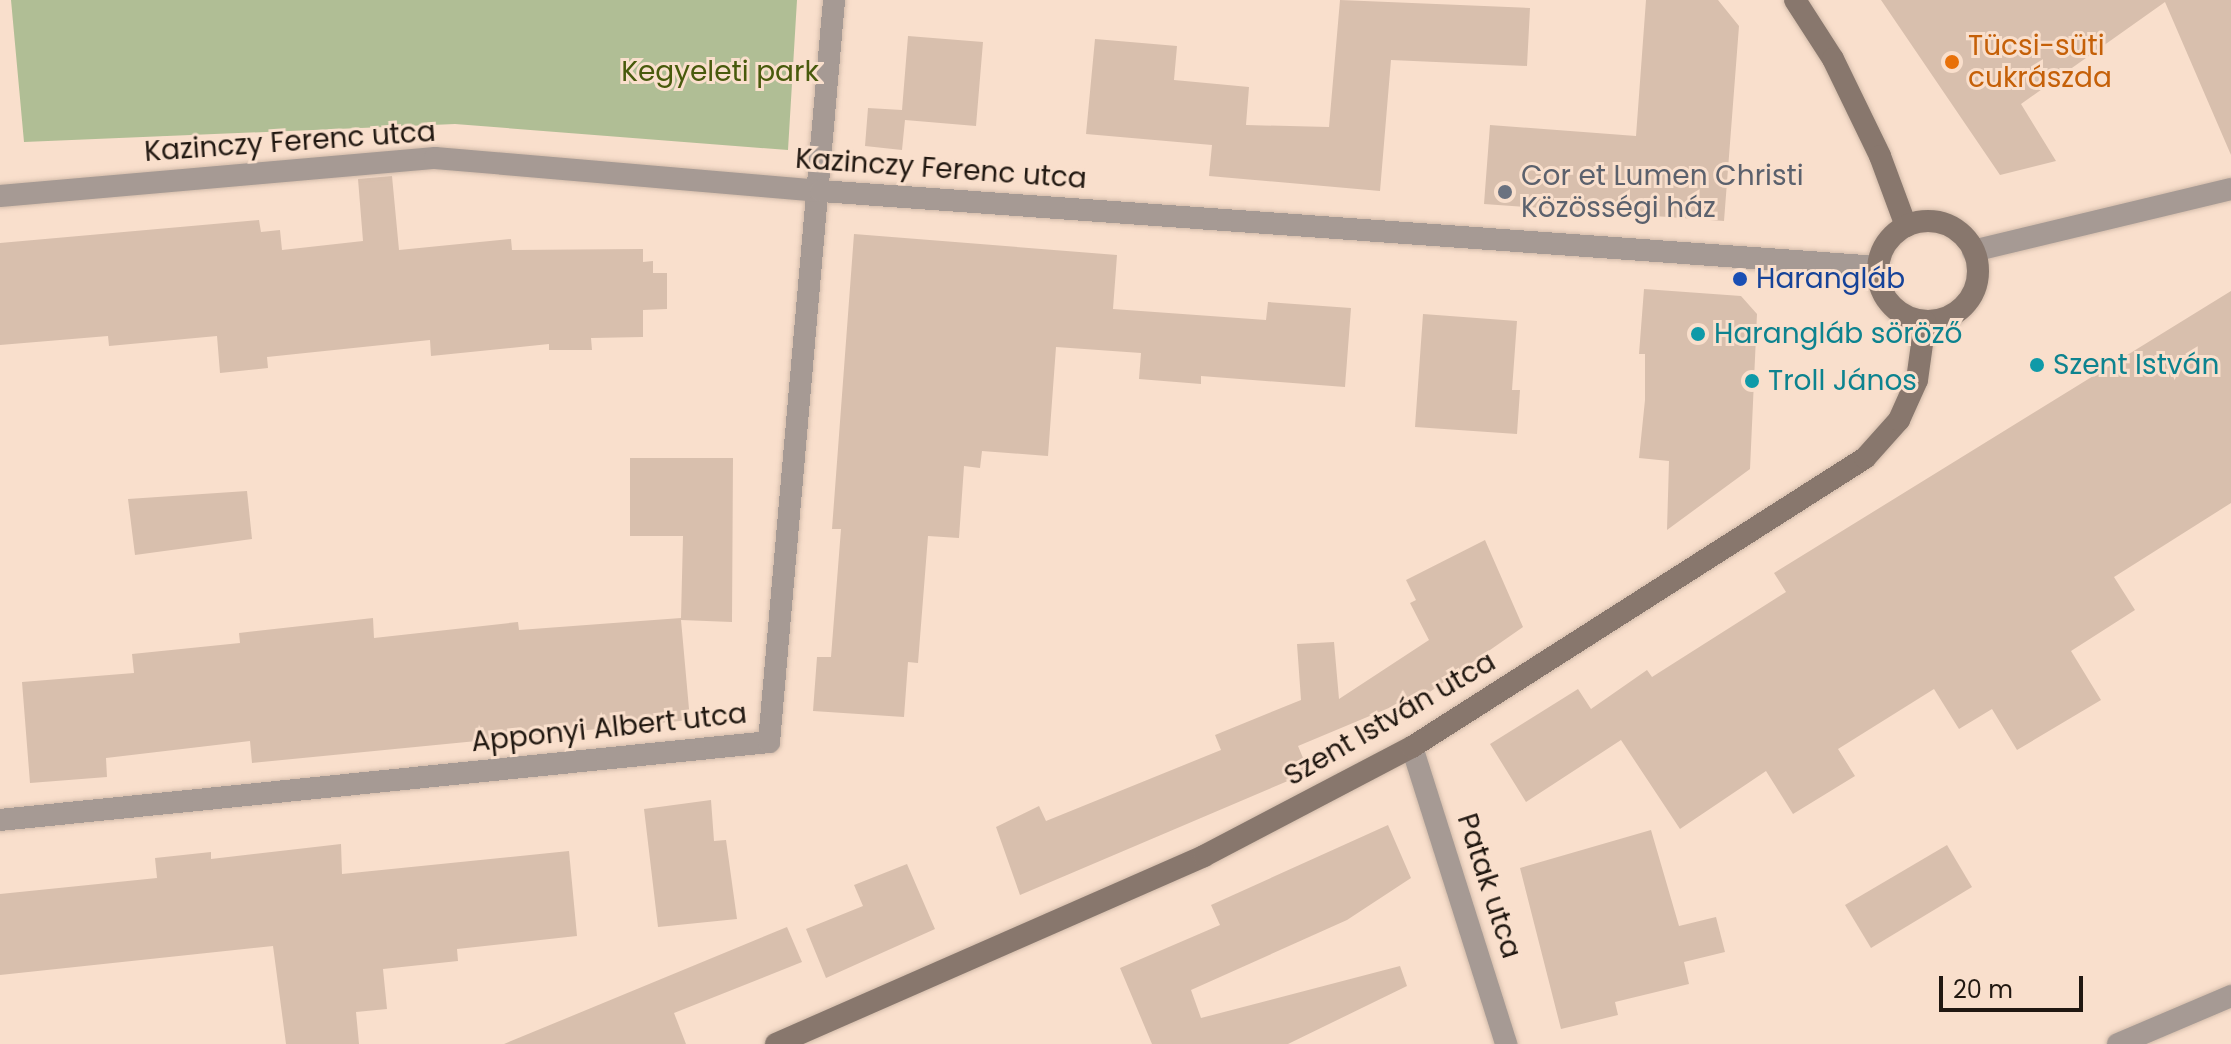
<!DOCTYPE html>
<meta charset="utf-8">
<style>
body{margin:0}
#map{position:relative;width:2231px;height:1044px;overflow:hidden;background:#f9dfcc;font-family:Poppins,sans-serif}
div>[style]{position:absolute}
.green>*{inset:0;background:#b0be95}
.building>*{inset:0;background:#d8bfad}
.roads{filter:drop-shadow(0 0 2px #d2bbaa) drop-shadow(0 0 2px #d2bbaa)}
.minor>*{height:22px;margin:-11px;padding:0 11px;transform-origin:11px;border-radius:11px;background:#a69a94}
.tertiary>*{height:22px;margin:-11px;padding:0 11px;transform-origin:11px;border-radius:11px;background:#a69a94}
.secondary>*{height:22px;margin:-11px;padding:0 11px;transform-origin:11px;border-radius:11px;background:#88776d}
.secondary>.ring{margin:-11px;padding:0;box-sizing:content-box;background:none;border:22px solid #88776d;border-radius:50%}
.dots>*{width:22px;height:22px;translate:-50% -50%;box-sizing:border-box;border:4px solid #f9dfcc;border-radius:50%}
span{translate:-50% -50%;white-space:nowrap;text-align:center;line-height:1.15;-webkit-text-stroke:6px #f9dfcc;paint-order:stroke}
.food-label{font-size:28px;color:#c56008}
.left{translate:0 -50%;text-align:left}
.park-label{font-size:28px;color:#485a0c}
.street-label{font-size:28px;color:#211811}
.worship-label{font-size:28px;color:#5b616d}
.transit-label{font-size:28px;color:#164399}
.culture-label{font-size:28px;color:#0d838f}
.scale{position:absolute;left:1939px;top:976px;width:144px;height:36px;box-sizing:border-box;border:4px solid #211811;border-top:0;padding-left:10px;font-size:24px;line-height:28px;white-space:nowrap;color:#211811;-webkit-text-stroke:6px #f9dfcc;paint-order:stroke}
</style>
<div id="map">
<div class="green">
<i style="clip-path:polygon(11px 0,797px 0,788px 150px,455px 124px,24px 142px)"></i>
</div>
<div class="building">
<i style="clip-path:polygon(1340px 0,1530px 8px,1527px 66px,1391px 60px,1380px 191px,1209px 176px,1212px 145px,1086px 134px,1095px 39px,1177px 46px,1174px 80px,1249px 87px,1246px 125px,1329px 127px)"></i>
<i style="clip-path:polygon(1646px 0,1718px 0,1739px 26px,1724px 221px,1484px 204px,1490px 125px,1636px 136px)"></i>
<i style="clip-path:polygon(1881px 0,2231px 0,2231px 155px,2165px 2px,2021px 104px,2056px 161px,2000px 175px)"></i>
<i style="clip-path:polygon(908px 36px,983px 42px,976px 126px,905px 120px,902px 150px,865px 146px,868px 108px,902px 110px)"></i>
<i style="clip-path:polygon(392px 176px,399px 250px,511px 239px,512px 250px,643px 249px,643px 262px,653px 261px,653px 273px,667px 273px,667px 309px,643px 310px,643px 337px,591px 338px,592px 350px,549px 350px,549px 344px,431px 356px,430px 340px,267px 357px,268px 368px,220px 373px,217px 336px,109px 346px,108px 336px,0 345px,0 243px,259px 220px,261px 232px,280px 230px,282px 250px,363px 241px,358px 179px)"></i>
<i style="clip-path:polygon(854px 234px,1117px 255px,1113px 309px,1266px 320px,1268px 302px,1351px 308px,1345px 387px,1201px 376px,1201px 384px,1139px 379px,1141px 353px,1056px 347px,1048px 456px,982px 451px,980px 468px,964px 466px,959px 538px,928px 536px,918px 663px,908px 662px,904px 717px,813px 711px,817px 657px,831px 657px,841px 529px,832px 529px)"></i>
<i style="clip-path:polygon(1644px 289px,1741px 296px,1757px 314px,1750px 469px,1667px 530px,1669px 461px,1639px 458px,1645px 400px,1645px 354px,1639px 354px)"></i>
<i style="clip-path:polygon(2231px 291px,2231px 503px,2114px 577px,2135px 610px,2071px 651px,2101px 700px,2017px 750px,1992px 709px,1959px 729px,1934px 689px,1838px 749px,1855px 776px,1793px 814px,1766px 771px,1680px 829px,1621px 740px,1526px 802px,1490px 744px,1578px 689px,1591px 709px,1647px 670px,1652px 677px,1786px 592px,1774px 573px)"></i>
<i style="clip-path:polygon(1423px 314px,1517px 321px,1512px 390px,1520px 390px,1517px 434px,1415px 427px)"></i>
<i style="clip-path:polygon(630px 458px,733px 458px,732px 622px,681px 620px,690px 720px,252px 763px,250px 741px,106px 758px,107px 777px,30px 783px,22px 682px,134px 673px,132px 654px,240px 643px,239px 633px,373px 618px,374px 638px,518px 622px,519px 630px,681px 618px,683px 536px,630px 536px)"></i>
<i style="clip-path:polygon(247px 491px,252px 539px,135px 555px,128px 499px)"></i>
<i style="clip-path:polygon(1485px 540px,1523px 627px,1401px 712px,1396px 705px,1298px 746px,1309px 772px,1020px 895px,996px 827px,1039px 806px,1046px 821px,1221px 750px,1215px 735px,1301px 700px,1297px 644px,1334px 642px,1339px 699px,1429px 640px,1410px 603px,1416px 600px,1406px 580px)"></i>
<i style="clip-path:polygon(711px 800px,714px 841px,726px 840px,737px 919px,658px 927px,644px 809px)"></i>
<i style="clip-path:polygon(1388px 825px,1411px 878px,1347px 920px,1191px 990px,1201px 1018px,1400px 966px,1407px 986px,1288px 1044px,1152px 1044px,1120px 968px,1220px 925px,1211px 905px)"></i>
<i style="clip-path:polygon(1651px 830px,1679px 926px,1716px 917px,1725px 952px,1684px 962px,1689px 984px,1615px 1002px,1618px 1015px,1561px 1029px,1520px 868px)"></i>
<i style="clip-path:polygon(341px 844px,342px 874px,569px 851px,577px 936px,457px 949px,458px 961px,383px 969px,387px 1009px,356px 1012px,359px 1044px,286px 1044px,273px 946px,0 975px,0 894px,157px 878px,155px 858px,211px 852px,211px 859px)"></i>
<i style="clip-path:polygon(1947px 845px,1972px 887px,1871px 948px,1845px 905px)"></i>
<i style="clip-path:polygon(907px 864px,935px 929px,826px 978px,806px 929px,863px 906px,854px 885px)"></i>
<i style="clip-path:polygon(787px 927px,802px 962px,674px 1013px,686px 1044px,504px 1044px)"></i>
</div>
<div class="roads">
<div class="minor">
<i style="left:1412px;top:747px;width:312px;rotate:72.4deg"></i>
<i style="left:0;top:820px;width:773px;rotate:-5.79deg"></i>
<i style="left:769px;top:742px;width:745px;rotate:-84.99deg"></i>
<i style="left:2118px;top:1044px;width:123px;rotate:-23deg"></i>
</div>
<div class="tertiary">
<i style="left:0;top:196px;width:437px;rotate:-5deg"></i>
<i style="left:435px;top:158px;width:387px;rotate:4.9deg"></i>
<i style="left:821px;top:191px;width:1060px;rotate:4.11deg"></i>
<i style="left:1973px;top:251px;width:265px;rotate:-13.5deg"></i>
</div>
<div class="secondary">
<i style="left:1795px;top:0;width:70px;rotate:57.2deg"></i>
<i style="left:1833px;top:59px;width:108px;rotate:64.1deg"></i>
<i style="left:1880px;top:156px;width:75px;rotate:69.6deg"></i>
<i class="ring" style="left:1878px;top:221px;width:78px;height:78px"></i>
<i style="left:776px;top:1044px;width:467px;rotate:-23.7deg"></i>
<i style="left:1204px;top:856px;width:235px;rotate:-27.7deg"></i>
<i style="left:1412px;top:747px;width:537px;rotate:-32.54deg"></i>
<i style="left:1865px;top:458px;width:51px;rotate:-48.2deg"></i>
<i style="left:1899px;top:420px;width:44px;rotate:-65.8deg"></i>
<i style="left:1917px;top:380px;width:59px;rotate:-82.1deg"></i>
</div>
</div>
<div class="dots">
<i style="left:1952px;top:62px;background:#e8710a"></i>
<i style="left:1505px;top:192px;background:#6b7280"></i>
<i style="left:1740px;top:279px;background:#1a4fb4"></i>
<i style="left:1698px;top:334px;background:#0f9aa8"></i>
<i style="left:2037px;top:365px;background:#0f9aa8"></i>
<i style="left:1752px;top:381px;background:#0f9aa8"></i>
</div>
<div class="food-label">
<span class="left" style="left:1968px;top:62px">Tücsi-süti<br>cukrászda</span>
</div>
<div class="park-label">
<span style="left:720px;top:72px">Kegyeleti park</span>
</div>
<div class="street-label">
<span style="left:290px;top:142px;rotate:-4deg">Kazinczy Ferenc utca</span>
<span style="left:941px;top:169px;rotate:4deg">Kazinczy Ferenc utca</span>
<span style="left:1390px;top:719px;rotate:-30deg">Szent István utca</span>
<span style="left:609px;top:728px;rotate:-6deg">Apponyi Albert utca</span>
<span style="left:1489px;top:886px;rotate:72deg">Patak utca</span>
</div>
<div class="worship-label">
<span class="left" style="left:1521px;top:192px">Cor et Lumen Christi<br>Közösségi ház</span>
</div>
<div class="transit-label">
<span class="left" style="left:1756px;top:279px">Harangláb</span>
</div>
<div class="culture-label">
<span class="left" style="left:1714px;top:334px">Harangláb söröző</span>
<span class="left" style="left:2053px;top:365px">Szent István</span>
<span class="left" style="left:1768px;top:381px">Troll János</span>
</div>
<div class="scale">20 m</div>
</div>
